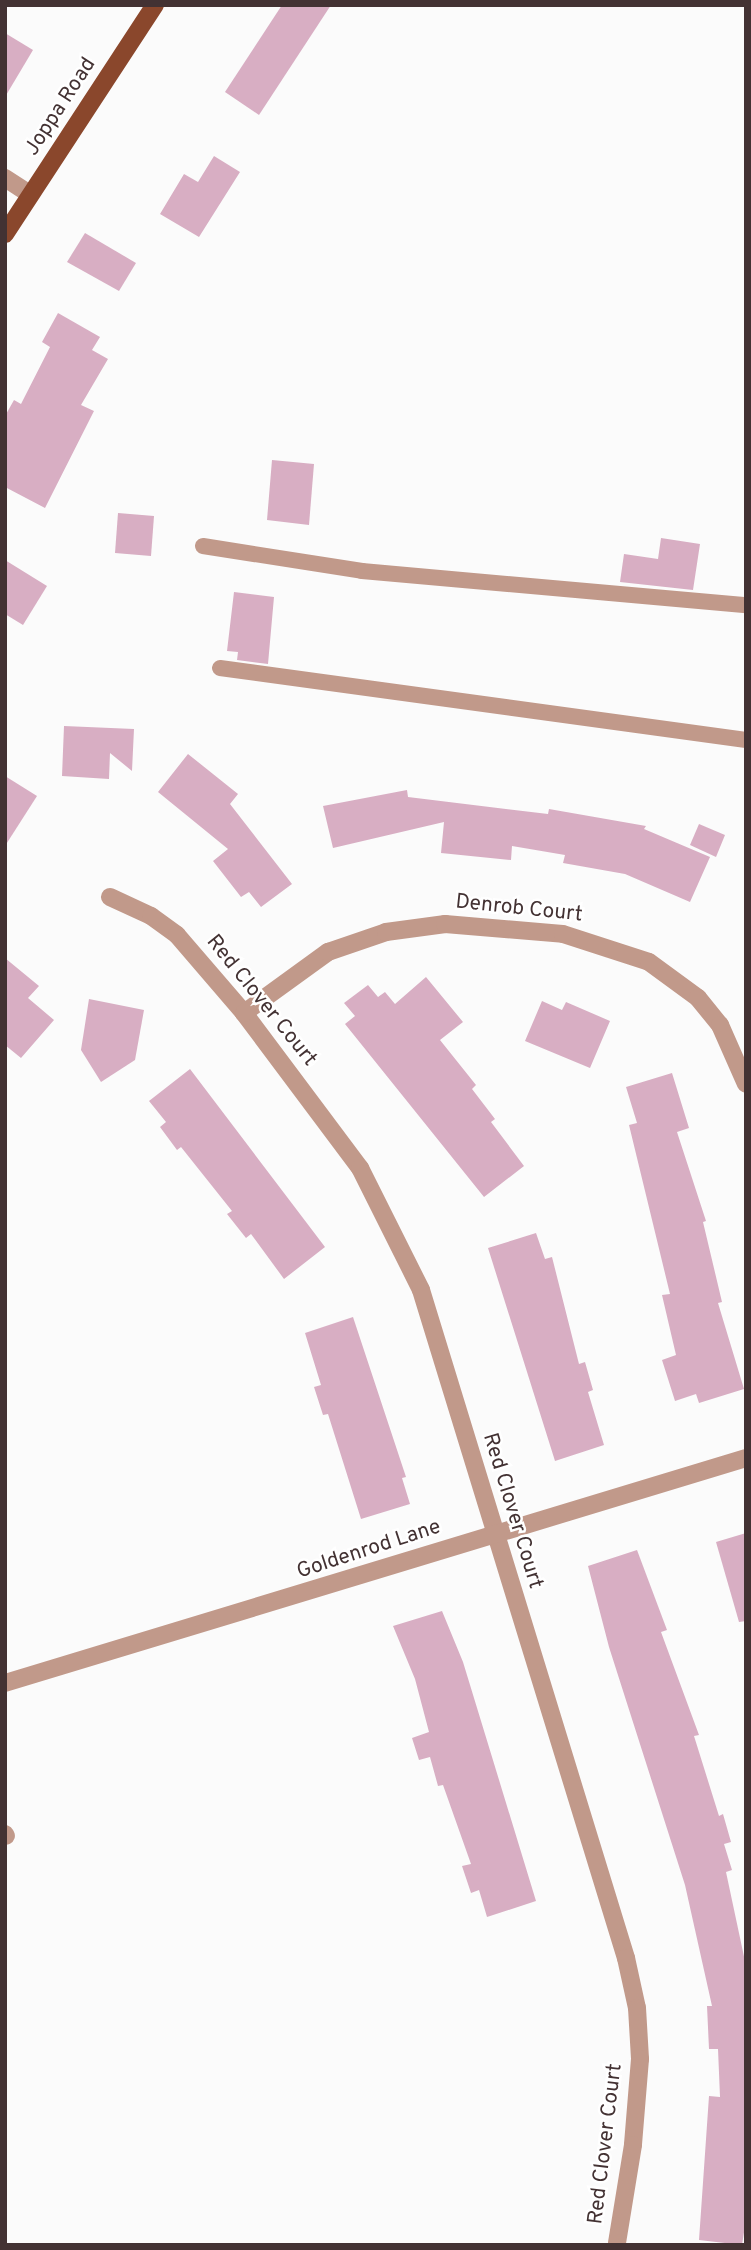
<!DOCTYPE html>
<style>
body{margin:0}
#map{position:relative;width:751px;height:2250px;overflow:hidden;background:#fbfbfb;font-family:Overpass,sans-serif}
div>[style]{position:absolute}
.building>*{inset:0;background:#d8aec3}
.lane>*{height:16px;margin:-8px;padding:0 8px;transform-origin:8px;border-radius:8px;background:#c1998a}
.street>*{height:18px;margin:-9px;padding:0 9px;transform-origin:9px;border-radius:9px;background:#c1998a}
.primary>*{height:18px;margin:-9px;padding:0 9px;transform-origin:9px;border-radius:9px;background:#8a472c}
span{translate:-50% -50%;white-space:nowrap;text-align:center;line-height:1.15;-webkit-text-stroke:5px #fff;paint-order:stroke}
.street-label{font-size:21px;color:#433233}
.frame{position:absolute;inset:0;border:7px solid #433233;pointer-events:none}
</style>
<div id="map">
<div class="building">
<i style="clip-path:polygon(282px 5px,331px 5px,259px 115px,225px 92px)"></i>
<i style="clip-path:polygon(5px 33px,33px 50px,5px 97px)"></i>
<i style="clip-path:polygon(214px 156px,240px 172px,199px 237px,160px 214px,184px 174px,198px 182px)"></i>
<i style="clip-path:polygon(85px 233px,136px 263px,119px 291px,67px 262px)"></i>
<i style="clip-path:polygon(58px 313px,100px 337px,92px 350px,108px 359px,81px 405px,94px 411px,45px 508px,5px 487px,5px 416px,14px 400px,21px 404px,50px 347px,42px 342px)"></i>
<i style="clip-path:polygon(272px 460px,314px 464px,309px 525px,267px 520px)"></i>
<i style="clip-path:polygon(118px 513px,154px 516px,151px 556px,115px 553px)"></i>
<i style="clip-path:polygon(661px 538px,700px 544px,693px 590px,620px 582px,624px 554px,658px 559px)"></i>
<i style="clip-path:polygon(5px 560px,47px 586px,23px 625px,5px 614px)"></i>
<i style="clip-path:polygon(234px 592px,274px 597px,268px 664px,237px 660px,238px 652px,227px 651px)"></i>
<i style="clip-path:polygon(64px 726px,134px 729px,132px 771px,110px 753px,109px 779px,62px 776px)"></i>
<i style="clip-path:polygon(188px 754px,238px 794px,230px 804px,292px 884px,261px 907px,249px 892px,241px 897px,213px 861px,228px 849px,158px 792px)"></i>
<i style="clip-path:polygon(5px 776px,37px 796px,5px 846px)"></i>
<i style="clip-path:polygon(407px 790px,408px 797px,548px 814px,549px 809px,646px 826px,644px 829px,710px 857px,690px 902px,625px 874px,563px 863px,565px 855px,512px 846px,511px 860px,441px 853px,444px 822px,333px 848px,323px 806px)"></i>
<i style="clip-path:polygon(699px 824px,725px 835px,716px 857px,690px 845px)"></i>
<i style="clip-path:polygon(5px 958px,39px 986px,28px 998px,54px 1020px,21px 1058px,5px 1045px)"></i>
<i style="clip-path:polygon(426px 977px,463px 1022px,440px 1040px,476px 1085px,472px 1089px,495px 1119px,491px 1122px,524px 1166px,484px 1197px,345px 1024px,355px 1016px,344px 1003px,368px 985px,378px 997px,385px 992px,395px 1004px)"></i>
<i style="clip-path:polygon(89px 999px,144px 1010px,135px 1060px,101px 1082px,81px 1050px)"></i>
<i style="clip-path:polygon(542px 1001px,562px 1010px,566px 1002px,610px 1021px,590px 1068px,525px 1041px)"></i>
<i style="clip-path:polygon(190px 1069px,325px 1247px,284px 1279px,251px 1234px,246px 1238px,227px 1214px,232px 1211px,181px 1147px,177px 1150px,160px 1127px,166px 1122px,149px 1101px)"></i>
<i style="clip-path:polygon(672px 1073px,689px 1128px,677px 1132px,706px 1221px,703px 1222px,722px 1302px,718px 1303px,744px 1389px,699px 1403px,696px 1394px,675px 1401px,662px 1360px,676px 1355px,662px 1295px,670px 1294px,629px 1125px,637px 1123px,626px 1087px)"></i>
<i style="clip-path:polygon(536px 1233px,545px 1259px,552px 1257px,579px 1364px,585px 1362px,593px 1390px,588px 1392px,604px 1445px,555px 1461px,488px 1248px)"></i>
<i style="clip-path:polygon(353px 1317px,406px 1477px,402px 1478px,410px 1504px,361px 1519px,328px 1414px,323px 1415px,314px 1387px,321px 1385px,305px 1333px)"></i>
<i style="clip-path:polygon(746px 1533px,746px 1621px,739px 1622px,716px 1542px)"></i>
<i style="clip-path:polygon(637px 1550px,667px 1630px,661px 1632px,699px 1735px,694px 1736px,719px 1816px,723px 1814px,731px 1842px,724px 1844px,732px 1870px,726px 1872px,746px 1966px,746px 2220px,742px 2245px,699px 2240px,709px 2096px,720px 2097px,718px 2049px,709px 2049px,707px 2006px,712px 2006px,685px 1885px,609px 1647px,588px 1566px)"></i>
<i style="clip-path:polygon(442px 1611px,463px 1662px,536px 1901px,487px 1917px,479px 1890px,471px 1893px,462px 1866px,471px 1864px,443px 1785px,438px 1786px,430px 1757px,419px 1760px,412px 1738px,429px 1732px,415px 1679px,393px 1626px)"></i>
</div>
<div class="lane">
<i style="left:203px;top:546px;width:161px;rotate:8.9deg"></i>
<i style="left:362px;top:571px;width:386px;rotate:5.1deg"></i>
<i style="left:220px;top:668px;width:531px;rotate:7.79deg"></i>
</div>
<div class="street">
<i style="left:5px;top:178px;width:30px;rotate:33deg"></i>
<i style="left:110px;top:897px;width:45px;rotate:24.9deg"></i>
<i style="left:151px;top:916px;width:32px;rotate:36deg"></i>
<i style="left:177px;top:935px;width:103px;rotate:49.3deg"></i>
<i style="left:244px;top:1013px;width:194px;rotate:53.2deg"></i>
<i style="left:360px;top:1168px;width:136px;rotate:63.4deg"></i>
<i style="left:421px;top:1290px;width:699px;rotate:72.94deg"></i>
<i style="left:626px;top:1958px;width:51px;rotate:77.6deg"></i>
<i style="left:637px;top:2008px;width:51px;rotate:86.6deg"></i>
<i style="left:640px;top:2059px;width:86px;rotate:94.7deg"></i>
<i style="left:633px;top:2145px;width:99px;rotate:99.3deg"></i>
<i style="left:244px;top:1013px;width:104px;rotate:-36deg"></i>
<i style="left:328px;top:952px;width:61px;rotate:-19deg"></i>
<i style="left:386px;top:932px;width:60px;rotate:-7.7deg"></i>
<i style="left:445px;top:924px;width:118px;rotate:4.8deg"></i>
<i style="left:563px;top:934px;width:90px;rotate:18deg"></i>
<i style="left:649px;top:962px;width:61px;rotate:36.3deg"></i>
<i style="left:698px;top:998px;width:35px;rotate:51deg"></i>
<i style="left:720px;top:1025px;width:64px;rotate:66.2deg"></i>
<i style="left:5px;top:1683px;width:774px;rotate:-16.89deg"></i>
<i style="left:5px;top:1834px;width:2px;rotate:63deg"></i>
</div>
<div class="primary">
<i style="left:5px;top:234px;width:274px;rotate:-56.8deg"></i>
</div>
<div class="street-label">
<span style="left:61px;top:107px;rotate:-57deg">Joppa Road</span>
<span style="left:519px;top:909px;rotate:6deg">Denrob Court</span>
<span style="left:261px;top:1001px;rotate:51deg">Red Clover Court</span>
<span style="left:512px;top:1511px;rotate:73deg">Red Clover Court</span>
<span style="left:369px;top:1550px;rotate:-18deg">Goldenrod Lane</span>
<span style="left:606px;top:2144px;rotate:-83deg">Red Clover Court</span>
</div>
<div class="frame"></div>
</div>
